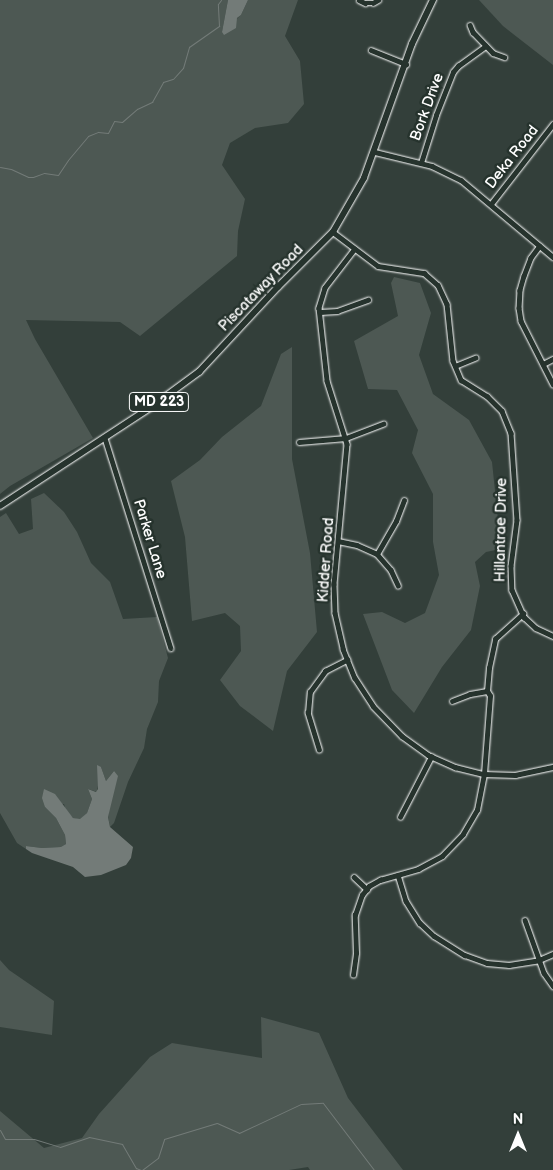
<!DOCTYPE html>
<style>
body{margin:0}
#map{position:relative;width:553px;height:1170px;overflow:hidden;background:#333f3a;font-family:"Balsamiq Sans",sans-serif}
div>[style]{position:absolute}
.green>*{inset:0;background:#4d5853}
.water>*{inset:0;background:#737b78}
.stream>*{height:1px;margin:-0.5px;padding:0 0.5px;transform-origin:0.5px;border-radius:0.5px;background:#737b78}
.roads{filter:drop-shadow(0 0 1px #fff) drop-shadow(0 0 1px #fff)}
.minor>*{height:4.5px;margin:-2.25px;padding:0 2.25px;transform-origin:2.25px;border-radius:2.25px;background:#26332d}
.major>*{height:5.5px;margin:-2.75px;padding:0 2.75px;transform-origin:2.75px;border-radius:2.75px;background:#26332d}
span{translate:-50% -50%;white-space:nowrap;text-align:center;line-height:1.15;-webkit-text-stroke:5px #26332d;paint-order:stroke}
.shield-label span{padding:1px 4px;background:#26332d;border:1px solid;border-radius:4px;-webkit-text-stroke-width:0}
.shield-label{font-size:14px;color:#fff;font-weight:700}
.street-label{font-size:15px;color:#fff}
.north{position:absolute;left:493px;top:1110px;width:50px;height:50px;-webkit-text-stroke:4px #26332d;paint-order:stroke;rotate:0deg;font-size:14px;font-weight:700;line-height:20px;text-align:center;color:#fff}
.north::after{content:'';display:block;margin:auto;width:18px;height:22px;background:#fff;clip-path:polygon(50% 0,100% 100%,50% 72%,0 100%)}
</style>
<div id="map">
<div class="green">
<i style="clip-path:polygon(0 0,228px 0,222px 32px,241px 15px,248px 0,298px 0,285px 36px,300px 61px,304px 104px,288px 123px,255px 128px,230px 143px,222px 165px,245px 199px,238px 231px,237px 256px,140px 336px,120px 322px,26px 320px,35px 339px,93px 438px,10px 486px,0 494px)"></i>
<i style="clip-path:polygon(479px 0,553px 0,553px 65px,503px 26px)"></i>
<i style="clip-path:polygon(394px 277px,420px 283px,431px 313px,419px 355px,433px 394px,469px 420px,492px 462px,501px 549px,486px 552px,475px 562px,480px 586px,471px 630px,442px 667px,414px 713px,392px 690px,363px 614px,382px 612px,405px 623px,425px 613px,439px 575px,433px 542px,433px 494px,412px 453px,418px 430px,397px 390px,368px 389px,354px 341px,398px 316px,391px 283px)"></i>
<i style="clip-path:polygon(292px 347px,292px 459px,310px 553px,317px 632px,287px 671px,273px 731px,240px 706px,220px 680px,241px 651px,240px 626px,225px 613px,192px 621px,185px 537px,171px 481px,200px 460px,222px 437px,261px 406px,281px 354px)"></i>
<i style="clip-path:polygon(44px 493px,64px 512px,77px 532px,91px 563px,110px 582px,123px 619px,157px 617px,168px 658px,159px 681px,158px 702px,147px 729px,144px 748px,128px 782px,114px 823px,110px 827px,108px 816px,114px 771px,106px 781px,101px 767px,97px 792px,88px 789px,92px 799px,87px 813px,80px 820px,73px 818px,66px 811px,64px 804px,45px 807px,56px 818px,65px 835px,66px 844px,62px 847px,42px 848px,26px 846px,26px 849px,17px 843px,0 813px,0 517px,6px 513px,19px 534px,33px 529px,31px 499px)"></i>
<i style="clip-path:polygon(0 960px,9px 970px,54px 1001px,52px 1035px,0 1027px)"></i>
<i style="clip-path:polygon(261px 1017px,319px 1033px,348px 1098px,403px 1170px,310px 1170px,308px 1167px,289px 1170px,0 1170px,0 1111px,44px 1148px,82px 1138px,99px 1114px,150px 1057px,172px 1043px,262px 1058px)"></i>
</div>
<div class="water">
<i style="clip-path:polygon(228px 0,248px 0,241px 15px,237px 18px,236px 28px,224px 35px,222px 32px)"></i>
<i style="clip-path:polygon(97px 765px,101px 767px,106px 781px,114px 771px,118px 776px,108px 817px,110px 827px,133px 847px,131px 858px,126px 865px,101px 875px,85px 877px,73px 867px,32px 853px,26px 849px,26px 846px,42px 848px,61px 847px,66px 844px,65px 835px,56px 818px,45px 807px,42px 798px,44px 789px,55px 794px,73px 818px,80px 819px,87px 813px,92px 799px,88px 789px,96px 792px,98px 789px)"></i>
</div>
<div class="stream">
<i style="left:0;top:167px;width:11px;rotate:10deg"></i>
<i style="left:11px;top:169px;width:19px;rotate:25deg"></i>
<i style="left:28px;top:177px;width:5px"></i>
<i style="left:33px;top:177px;width:12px;rotate:-20deg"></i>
<i style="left:44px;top:173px;width:14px;rotate:8deg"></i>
<i style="left:58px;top:175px;width:18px;rotate:-56deg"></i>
<i style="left:68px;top:160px;width:31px;rotate:-50deg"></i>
<i style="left:88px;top:136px;width:11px;rotate:-22deg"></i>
<i style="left:98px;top:132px;width:10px;rotate:6deg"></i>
<i style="left:108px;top:133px;width:13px;rotate:-63deg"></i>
<i style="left:114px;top:121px;width:8px;rotate:7deg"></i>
<i style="left:122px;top:122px;width:20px;rotate:-41deg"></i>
<i style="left:137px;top:109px;width:17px;rotate:-25deg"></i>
<i style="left:152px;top:102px;width:23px;rotate:-61deg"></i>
<i style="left:163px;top:82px;width:10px;rotate:-17deg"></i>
<i style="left:173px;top:79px;width:15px;rotate:-48deg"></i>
<i style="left:183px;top:68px;width:22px;rotate:-74deg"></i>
<i style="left:189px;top:47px;width:37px;rotate:-35deg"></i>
<i style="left:219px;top:26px;width:22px;rotate:-93deg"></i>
<i style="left:218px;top:4px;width:5px;rotate:-53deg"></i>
<i style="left:0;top:1130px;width:10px;rotate:61deg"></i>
<i style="left:5px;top:1139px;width:29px"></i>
<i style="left:34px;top:1139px;width:27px;rotate:17deg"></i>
<i style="left:60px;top:1147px;width:31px;rotate:-19deg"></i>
<i style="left:89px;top:1137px;width:34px;rotate:12deg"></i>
<i style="left:122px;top:1144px;width:28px;rotate:60deg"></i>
<i style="left:136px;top:1168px;width:5px;rotate:22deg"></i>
<i style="left:142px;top:1170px;width:20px;rotate:-37deg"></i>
<i style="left:158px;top:1158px;width:20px;rotate:-72deg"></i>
<i style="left:164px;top:1139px;width:55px;rotate:-16.8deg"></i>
<i style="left:217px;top:1123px;width:24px;rotate:24deg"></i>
<i style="left:239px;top:1133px;width:68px;rotate:-25.1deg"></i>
<i style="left:301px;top:1104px;width:22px;rotate:-3deg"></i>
<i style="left:323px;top:1103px;width:84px;rotate:52.7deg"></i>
</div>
<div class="roads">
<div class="minor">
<i style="left:359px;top:0;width:7px;rotate:27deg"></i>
<i style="left:365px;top:3px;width:8px"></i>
<i style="left:373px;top:3px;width:6px;rotate:-31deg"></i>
<i style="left:470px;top:25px;width:8px;rotate:67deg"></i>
<i style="left:473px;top:32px;width:29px;rotate:46deg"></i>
<i style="left:493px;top:53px;width:12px;rotate:20deg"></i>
<i style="left:371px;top:50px;width:38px;rotate:22deg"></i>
<i style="left:375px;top:152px;width:59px;rotate:13.8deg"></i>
<i style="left:432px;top:166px;width:32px;rotate:26deg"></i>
<i style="left:461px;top:180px;width:120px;rotate:39.9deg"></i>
<i style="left:421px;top:163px;width:50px;rotate:-72.6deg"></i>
<i style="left:436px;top:115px;width:46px;rotate:-68.4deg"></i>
<i style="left:453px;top:72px;width:8px;rotate:-50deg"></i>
<i style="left:458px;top:66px;width:34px;rotate:-36deg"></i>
<i style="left:491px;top:204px;width:101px;rotate:-52.2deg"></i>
<i style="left:333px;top:232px;width:56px;rotate:37.1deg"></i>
<i style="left:378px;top:266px;width:47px;rotate:8.7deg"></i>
<i style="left:424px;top:273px;width:18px;rotate:41deg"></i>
<i style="left:438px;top:285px;width:21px;rotate:65deg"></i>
<i style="left:447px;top:304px;width:57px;rotate:84deg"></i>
<i style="left:453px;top:361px;width:21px;rotate:67deg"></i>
<i style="left:461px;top:380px;width:31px;rotate:32deg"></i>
<i style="left:487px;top:396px;width:21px;rotate:45deg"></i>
<i style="left:502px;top:411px;width:24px;rotate:68deg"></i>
<i style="left:511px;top:433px;width:87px;rotate:86.1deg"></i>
<i style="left:517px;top:520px;width:46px;rotate:97.4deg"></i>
<i style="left:511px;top:566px;width:24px;rotate:88deg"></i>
<i style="left:512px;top:590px;width:30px;rotate:66deg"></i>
<i style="left:524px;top:617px;width:16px;rotate:43deg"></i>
<i style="left:536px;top:628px;width:19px;rotate:25deg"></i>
<i style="left:540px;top:246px;width:15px;rotate:127deg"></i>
<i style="left:531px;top:258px;width:19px;rotate:111deg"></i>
<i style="left:524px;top:276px;width:15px;rotate:106deg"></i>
<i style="left:520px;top:290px;width:18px;rotate:93deg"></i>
<i style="left:519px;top:308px;width:13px;rotate:81deg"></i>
<i style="left:521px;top:321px;width:71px;rotate:63.1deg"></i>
<i style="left:355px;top:249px;width:49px;rotate:127.6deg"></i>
<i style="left:325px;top:288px;width:21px;rotate:107deg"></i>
<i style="left:319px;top:308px;width:73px;rotate:83.7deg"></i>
<i style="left:327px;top:381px;width:66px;rotate:72.4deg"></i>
<i style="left:347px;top:444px;width:141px;rotate:95.3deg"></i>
<i style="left:334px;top:584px;width:29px;rotate:88deg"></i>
<i style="left:335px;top:613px;width:37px;rotate:77deg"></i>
<i style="left:343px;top:649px;width:31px;rotate:68deg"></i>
<i style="left:355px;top:678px;width:33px;rotate:57deg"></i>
<i style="left:373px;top:706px;width:42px;rotate:46deg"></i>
<i style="left:402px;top:736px;width:32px;rotate:36deg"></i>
<i style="left:428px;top:755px;width:30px;rotate:24deg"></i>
<i style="left:455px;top:767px;width:30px;rotate:14deg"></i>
<i style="left:484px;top:774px;width:31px;rotate:2deg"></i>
<i style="left:515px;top:775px;width:39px;rotate:-12deg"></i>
<i style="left:320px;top:312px;width:17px;rotate:-3deg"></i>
<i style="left:337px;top:311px;width:33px;rotate:-20deg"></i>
<i style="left:543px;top:364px;width:11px;rotate:-27deg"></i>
<i style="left:455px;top:366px;width:22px;rotate:-22deg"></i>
<i style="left:105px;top:438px;width:220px;rotate:72.6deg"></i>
<i style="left:299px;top:442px;width:47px;rotate:-4.9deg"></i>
<i style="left:346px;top:438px;width:40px;rotate:-21deg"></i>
<i style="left:338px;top:541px;width:19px;rotate:12deg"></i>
<i style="left:357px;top:545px;width:22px;rotate:24deg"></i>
<i style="left:377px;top:554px;width:21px;rotate:49deg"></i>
<i style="left:391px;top:570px;width:17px;rotate:65deg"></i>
<i style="left:377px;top:554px;width:38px;rotate:-60deg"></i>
<i style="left:396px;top:521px;width:22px;rotate:-69deg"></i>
<i style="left:452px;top:701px;width:19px;rotate:-21deg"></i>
<i style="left:470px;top:694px;width:17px;rotate:-10deg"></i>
<i style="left:319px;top:750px;width:39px;rotate:-107deg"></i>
<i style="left:308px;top:713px;width:21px;rotate:-85deg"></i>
<i style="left:310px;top:692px;width:26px;rotate:-54deg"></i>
<i style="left:325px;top:671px;width:25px;rotate:-27deg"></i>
<i style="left:400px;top:817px;width:68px;rotate:-62.7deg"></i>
<i style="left:398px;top:875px;width:27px;rotate:73deg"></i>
<i style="left:406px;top:901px;width:26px;rotate:58deg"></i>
<i style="left:420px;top:923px;width:19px;rotate:43deg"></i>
<i style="left:434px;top:936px;width:36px;rotate:32deg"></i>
<i style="left:465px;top:955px;width:23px;rotate:20deg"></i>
<i style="left:487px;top:963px;width:22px;rotate:5deg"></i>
<i style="left:509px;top:965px;width:30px;rotate:-9deg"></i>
<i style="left:539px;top:960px;width:15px;rotate:-23deg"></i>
<i style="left:354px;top:877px;width:18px;rotate:43deg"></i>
<i style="left:525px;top:920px;width:56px;rotate:70.3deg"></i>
<i style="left:544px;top:973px;width:16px;rotate:55deg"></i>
<i style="left:353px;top:975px;width:22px;rotate:-82deg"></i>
<i style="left:356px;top:953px;width:38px;rotate:-92deg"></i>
<i style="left:355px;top:915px;width:21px;rotate:-71deg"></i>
<i style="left:362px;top:895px;width:11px;rotate:-52deg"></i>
<i style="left:369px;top:886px;width:13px;rotate:-29deg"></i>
<i style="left:380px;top:880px;width:40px;rotate:-16deg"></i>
<i style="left:418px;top:869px;width:27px;rotate:-28deg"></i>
<i style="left:442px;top:856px;width:30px;rotate:-46deg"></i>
<i style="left:463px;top:834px;width:28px;rotate:-60deg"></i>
<i style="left:477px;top:810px;width:37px;rotate:-79deg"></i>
<i style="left:484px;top:774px;width:78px;rotate:-85.6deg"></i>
<i style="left:490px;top:696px;width:6px;rotate:-121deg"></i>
<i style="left:487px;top:691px;width:23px;rotate:-85deg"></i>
<i style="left:489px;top:668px;width:30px;rotate:-78deg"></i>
<i style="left:495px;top:639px;width:38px;rotate:-42deg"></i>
</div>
<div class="major">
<i style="left:0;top:506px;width:179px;rotate:-33.2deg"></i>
<i style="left:150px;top:408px;width:61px;rotate:-36.3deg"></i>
<i style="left:199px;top:372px;width:116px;rotate:-47.1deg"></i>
<i style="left:278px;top:287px;width:78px;rotate:-45deg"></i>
<i style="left:333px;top:232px;width:62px;rotate:-60.1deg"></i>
<i style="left:364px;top:178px;width:142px;rotate:-70.3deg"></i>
<i style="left:412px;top:44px;width:49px;rotate:-64.5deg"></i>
</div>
</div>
<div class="shield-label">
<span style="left:159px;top:402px">MD 223</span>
</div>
<div class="street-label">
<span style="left:427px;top:107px;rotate:-70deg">Bork Drive</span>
<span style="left:512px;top:157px;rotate:-52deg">Deka Road</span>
<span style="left:261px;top:288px;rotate:-46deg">Piscataway Road</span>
<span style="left:501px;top:530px;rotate:-89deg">Hillantrae Drive</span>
<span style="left:150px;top:539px;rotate:73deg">Parker Lane</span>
<span style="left:326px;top:560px;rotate:-86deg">Kidder Road</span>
</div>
<div class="north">N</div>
</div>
